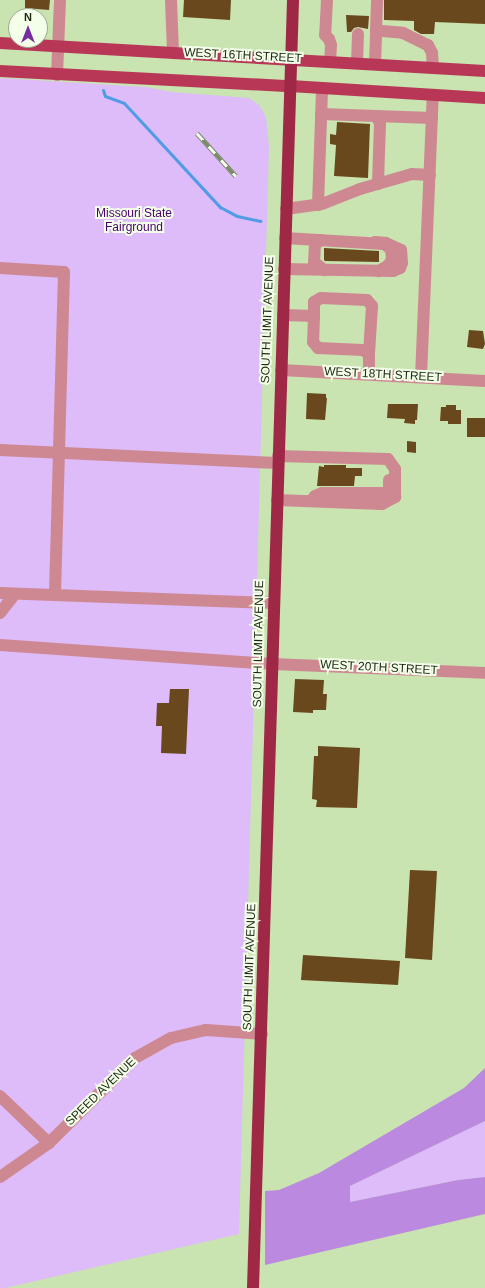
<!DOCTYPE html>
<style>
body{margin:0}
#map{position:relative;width:485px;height:1288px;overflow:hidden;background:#c9e4b1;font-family:Arial,sans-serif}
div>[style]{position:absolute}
.green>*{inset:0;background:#debbf9}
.forest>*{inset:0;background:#bc89e0}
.stream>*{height:3px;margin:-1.5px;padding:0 1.5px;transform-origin:1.5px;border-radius:1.5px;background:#509ce6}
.building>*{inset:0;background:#6a481d}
.minor>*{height:12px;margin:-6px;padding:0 6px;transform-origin:6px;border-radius:6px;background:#ce8892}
.major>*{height:12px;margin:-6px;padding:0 6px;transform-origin:6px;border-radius:6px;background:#b83757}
.highway>*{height:12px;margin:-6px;padding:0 6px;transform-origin:6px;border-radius:6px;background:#9f2847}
.rail>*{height:4.5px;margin-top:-2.25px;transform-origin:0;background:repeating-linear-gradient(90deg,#f4ffea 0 9px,#788b67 0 18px);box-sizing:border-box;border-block:1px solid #788b67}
span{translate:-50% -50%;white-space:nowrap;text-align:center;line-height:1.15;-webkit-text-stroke:4px #f4ffea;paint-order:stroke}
.street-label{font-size:12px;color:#1c2613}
.park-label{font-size:12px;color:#4c006e}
.north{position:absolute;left:8px;top:8px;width:40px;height:40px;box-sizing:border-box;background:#f4ffea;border:1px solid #9ea894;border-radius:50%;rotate:0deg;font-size:11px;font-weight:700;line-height:16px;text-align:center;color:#1c2613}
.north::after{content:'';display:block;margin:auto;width:14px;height:18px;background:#762da0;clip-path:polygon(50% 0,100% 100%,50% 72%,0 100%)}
</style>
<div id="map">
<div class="green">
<i style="clip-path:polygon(0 78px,146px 87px,172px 92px,249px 98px,259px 105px,266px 117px,269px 146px,239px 1234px,5px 1288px,0 1288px)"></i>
<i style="clip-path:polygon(485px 1121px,485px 1177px,458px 1180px,350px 1202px,350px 1186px)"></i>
</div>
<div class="forest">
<i style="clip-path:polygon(485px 1068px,485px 1121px,350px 1186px,350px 1202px,458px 1180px,485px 1177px,485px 1214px,265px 1265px,265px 1191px,279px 1190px,319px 1173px,464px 1088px)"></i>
</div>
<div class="stream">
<i style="left:103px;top:90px;width:6px;rotate:72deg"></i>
<i style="left:105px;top:96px;width:20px;rotate:20deg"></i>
<i style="left:124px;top:103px;width:142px;rotate:47.3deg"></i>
<i style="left:220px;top:207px;width:19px;rotate:28deg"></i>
<i style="left:237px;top:216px;width:24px;rotate:12deg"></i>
</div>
<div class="building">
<i style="clip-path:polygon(25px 0,50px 0,49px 10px,25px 8px)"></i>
<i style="clip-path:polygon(184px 0,231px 0,230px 20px,183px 17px)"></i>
<i style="clip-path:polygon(384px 0,485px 0,485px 24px,435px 22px,434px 34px,421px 34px,414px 30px,414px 21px,384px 20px)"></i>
<i style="clip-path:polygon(346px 15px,369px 16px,368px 29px,358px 27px,354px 28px,351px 32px,347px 32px)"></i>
<i style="clip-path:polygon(337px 122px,370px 124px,368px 178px,334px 176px,336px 145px,330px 144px,330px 134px,336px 135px)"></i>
<i style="clip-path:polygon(324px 248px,379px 251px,379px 262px,325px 261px,324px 260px)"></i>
<i style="clip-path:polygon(469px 330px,483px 331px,485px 344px,483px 349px,467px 347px)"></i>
<i style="clip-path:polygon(307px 393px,326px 394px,326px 398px,327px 398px,325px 420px,306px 419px)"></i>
<i style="clip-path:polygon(388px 404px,418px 404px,417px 420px,415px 420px,415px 424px,404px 423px,405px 419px,387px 418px)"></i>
<i style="clip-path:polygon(446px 405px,456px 405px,456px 410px,461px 410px,461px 424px,448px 424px,448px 421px,440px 421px,441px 407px,446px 407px)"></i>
<i style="clip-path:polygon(467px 418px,485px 418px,485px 437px,467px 437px)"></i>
<i style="clip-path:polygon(407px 441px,416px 442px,416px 453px,407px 452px)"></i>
<i style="clip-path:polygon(324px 465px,346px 465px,346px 468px,362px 468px,362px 476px,355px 476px,354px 486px,317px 486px,319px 466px,324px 467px)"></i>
<i style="clip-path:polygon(295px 679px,324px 680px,323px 694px,327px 694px,326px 710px,313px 710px,313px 713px,293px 712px)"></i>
<i style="clip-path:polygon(170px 689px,189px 689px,186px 754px,161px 753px,162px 726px,156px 726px,157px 703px,169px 703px)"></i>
<i style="clip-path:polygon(318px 746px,360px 748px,357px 808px,316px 807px,317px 800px,312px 799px,314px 756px,318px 756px)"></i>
<i style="clip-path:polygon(410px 870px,437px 871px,432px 960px,405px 958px)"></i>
<i style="clip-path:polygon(303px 955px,400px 961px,398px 985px,301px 980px)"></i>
</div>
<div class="minor">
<i style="left:171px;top:0;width:53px;rotate:87.8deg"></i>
<i style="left:327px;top:0;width:35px;rotate:93deg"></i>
<i style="left:325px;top:35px;width:6px;rotate:45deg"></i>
<i style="left:329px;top:39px;width:6px;rotate:72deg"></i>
<i style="left:331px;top:45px;width:17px;rotate:93deg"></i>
<i style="left:376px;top:31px;width:31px;rotate:-88deg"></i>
<i style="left:357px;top:63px;width:29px;rotate:-88deg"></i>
<i style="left:375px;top:64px;width:33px;rotate:-88deg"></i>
<i style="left:376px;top:31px;width:6px"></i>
<i style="left:382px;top:31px;width:21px;rotate:5deg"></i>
<i style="left:403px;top:33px;width:28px;rotate:26deg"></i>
<i style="left:428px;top:45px;width:9px;rotate:63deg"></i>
<i style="left:432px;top:53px;width:15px;rotate:86deg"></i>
<i style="left:57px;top:75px;width:75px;rotate:-87.7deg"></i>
<i style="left:321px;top:114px;width:55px;rotate:2.1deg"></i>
<i style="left:376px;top:116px;width:8px;rotate:60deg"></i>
<i style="left:380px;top:123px;width:61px;rotate:91.9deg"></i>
<i style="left:376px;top:116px;width:56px;rotate:2deg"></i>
<i style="left:318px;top:205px;width:117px;rotate:-88deg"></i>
<i style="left:286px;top:209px;width:36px;rotate:-8deg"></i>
<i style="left:322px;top:204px;width:41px;rotate:-21.5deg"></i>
<i style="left:360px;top:189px;width:54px;rotate:-16.1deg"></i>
<i style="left:412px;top:174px;width:18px;rotate:3deg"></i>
<i style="left:285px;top:238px;width:99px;rotate:3.5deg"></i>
<i style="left:384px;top:244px;width:9px;rotate:36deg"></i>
<i style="left:391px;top:249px;width:10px;rotate:84deg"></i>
<i style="left:392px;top:259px;width:7px;rotate:117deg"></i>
<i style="left:389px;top:265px;width:12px;rotate:149deg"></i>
<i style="left:321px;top:240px;width:7px;rotate:146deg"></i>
<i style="left:315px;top:244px;width:18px;rotate:93deg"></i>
<i style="left:314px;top:262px;width:13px;rotate:39deg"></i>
<i style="left:0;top:268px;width:64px;rotate:3.6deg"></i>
<i style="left:64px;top:272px;width:323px;rotate:91.6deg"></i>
<i style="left:284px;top:269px;width:109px;rotate:1.1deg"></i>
<i style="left:393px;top:271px;width:8px;rotate:-23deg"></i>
<i style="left:400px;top:268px;width:5px;rotate:-68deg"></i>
<i style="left:402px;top:263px;width:13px;rotate:-94deg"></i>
<i style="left:401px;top:250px;width:17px;rotate:-155deg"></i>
<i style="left:386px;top:243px;width:11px;rotate:-175deg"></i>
<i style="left:283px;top:315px;width:31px;rotate:2deg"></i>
<i style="left:314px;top:316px;width:26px;rotate:92deg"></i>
<i style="left:313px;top:342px;width:8px;rotate:50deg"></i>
<i style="left:318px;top:348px;width:45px;rotate:2.5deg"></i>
<i style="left:363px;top:350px;width:7px;rotate:34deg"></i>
<i style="left:369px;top:354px;width:20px;rotate:90deg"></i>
<i style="left:314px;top:316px;width:14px;rotate:-90deg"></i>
<i style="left:314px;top:302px;width:8px;rotate:-30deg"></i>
<i style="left:321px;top:298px;width:46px;rotate:2.5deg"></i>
<i style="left:367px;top:300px;width:8px;rotate:50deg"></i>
<i style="left:372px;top:306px;width:48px;rotate:93.6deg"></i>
<i style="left:281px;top:370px;width:204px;rotate:3.1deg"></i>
<i style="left:421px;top:377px;width:282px;rotate:-87.6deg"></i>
<i style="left:0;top:450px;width:278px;rotate:2.7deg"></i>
<i style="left:277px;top:500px;width:105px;rotate:2.2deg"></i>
<i style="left:382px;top:504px;width:15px;rotate:-28deg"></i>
<i style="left:395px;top:497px;width:28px;rotate:-90deg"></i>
<i style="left:395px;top:469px;width:12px;rotate:-125deg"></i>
<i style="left:388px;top:459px;width:110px;rotate:-178.4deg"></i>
<i style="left:311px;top:501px;width:6px;rotate:-51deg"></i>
<i style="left:315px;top:496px;width:8px;rotate:-23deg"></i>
<i style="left:322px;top:493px;width:63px"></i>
<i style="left:385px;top:493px;width:5px;rotate:-37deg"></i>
<i style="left:389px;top:490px;width:10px;rotate:-90deg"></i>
<i style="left:0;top:593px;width:274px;rotate:2.1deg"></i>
<i style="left:0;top:613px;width:24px;rotate:-52deg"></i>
<i style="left:0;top:645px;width:274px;rotate:4deg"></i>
<i style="left:273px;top:664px;width:212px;rotate:2.4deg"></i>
<i style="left:0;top:1096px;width:68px;rotate:43.8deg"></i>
<i style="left:0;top:1177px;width:60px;rotate:-34.8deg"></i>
<i style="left:49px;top:1143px;width:121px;rotate:-44.7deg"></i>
<i style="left:135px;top:1058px;width:41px;rotate:-29.1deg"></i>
<i style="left:171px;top:1038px;width:36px;rotate:-13deg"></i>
<i style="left:206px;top:1030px;width:56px;rotate:4.1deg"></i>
</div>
<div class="major">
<i style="left:0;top:43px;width:486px;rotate:3.3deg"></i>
<i style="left:0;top:71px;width:290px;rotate:3deg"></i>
<i style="left:290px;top:86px;width:195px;rotate:3.5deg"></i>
</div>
<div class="highway">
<i style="left:253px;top:1288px;width:1289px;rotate:-88.22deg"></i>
</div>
<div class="rail">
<i style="left:197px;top:133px;width:58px;rotate:47.8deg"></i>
</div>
<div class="street-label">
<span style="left:243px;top:56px;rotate:3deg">WEST 16TH STREET</span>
<span style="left:268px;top:320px;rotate:-88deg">SOUTH LIMIT AVENUE</span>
<span style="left:383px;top:375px;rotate:3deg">WEST 18TH STREET</span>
<span style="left:259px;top:644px;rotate:-89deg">SOUTH LIMIT AVENUE</span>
<span style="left:379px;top:668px;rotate:3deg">WEST 20TH STREET</span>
<span style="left:250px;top:967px;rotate:-88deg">SOUTH LIMIT AVENUE</span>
<span style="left:101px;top:1092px;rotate:-44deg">SPEED AVENUE</span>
</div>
<div class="park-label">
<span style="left:134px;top:221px">Missouri State<br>Fairground</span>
</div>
<div class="north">N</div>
</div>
